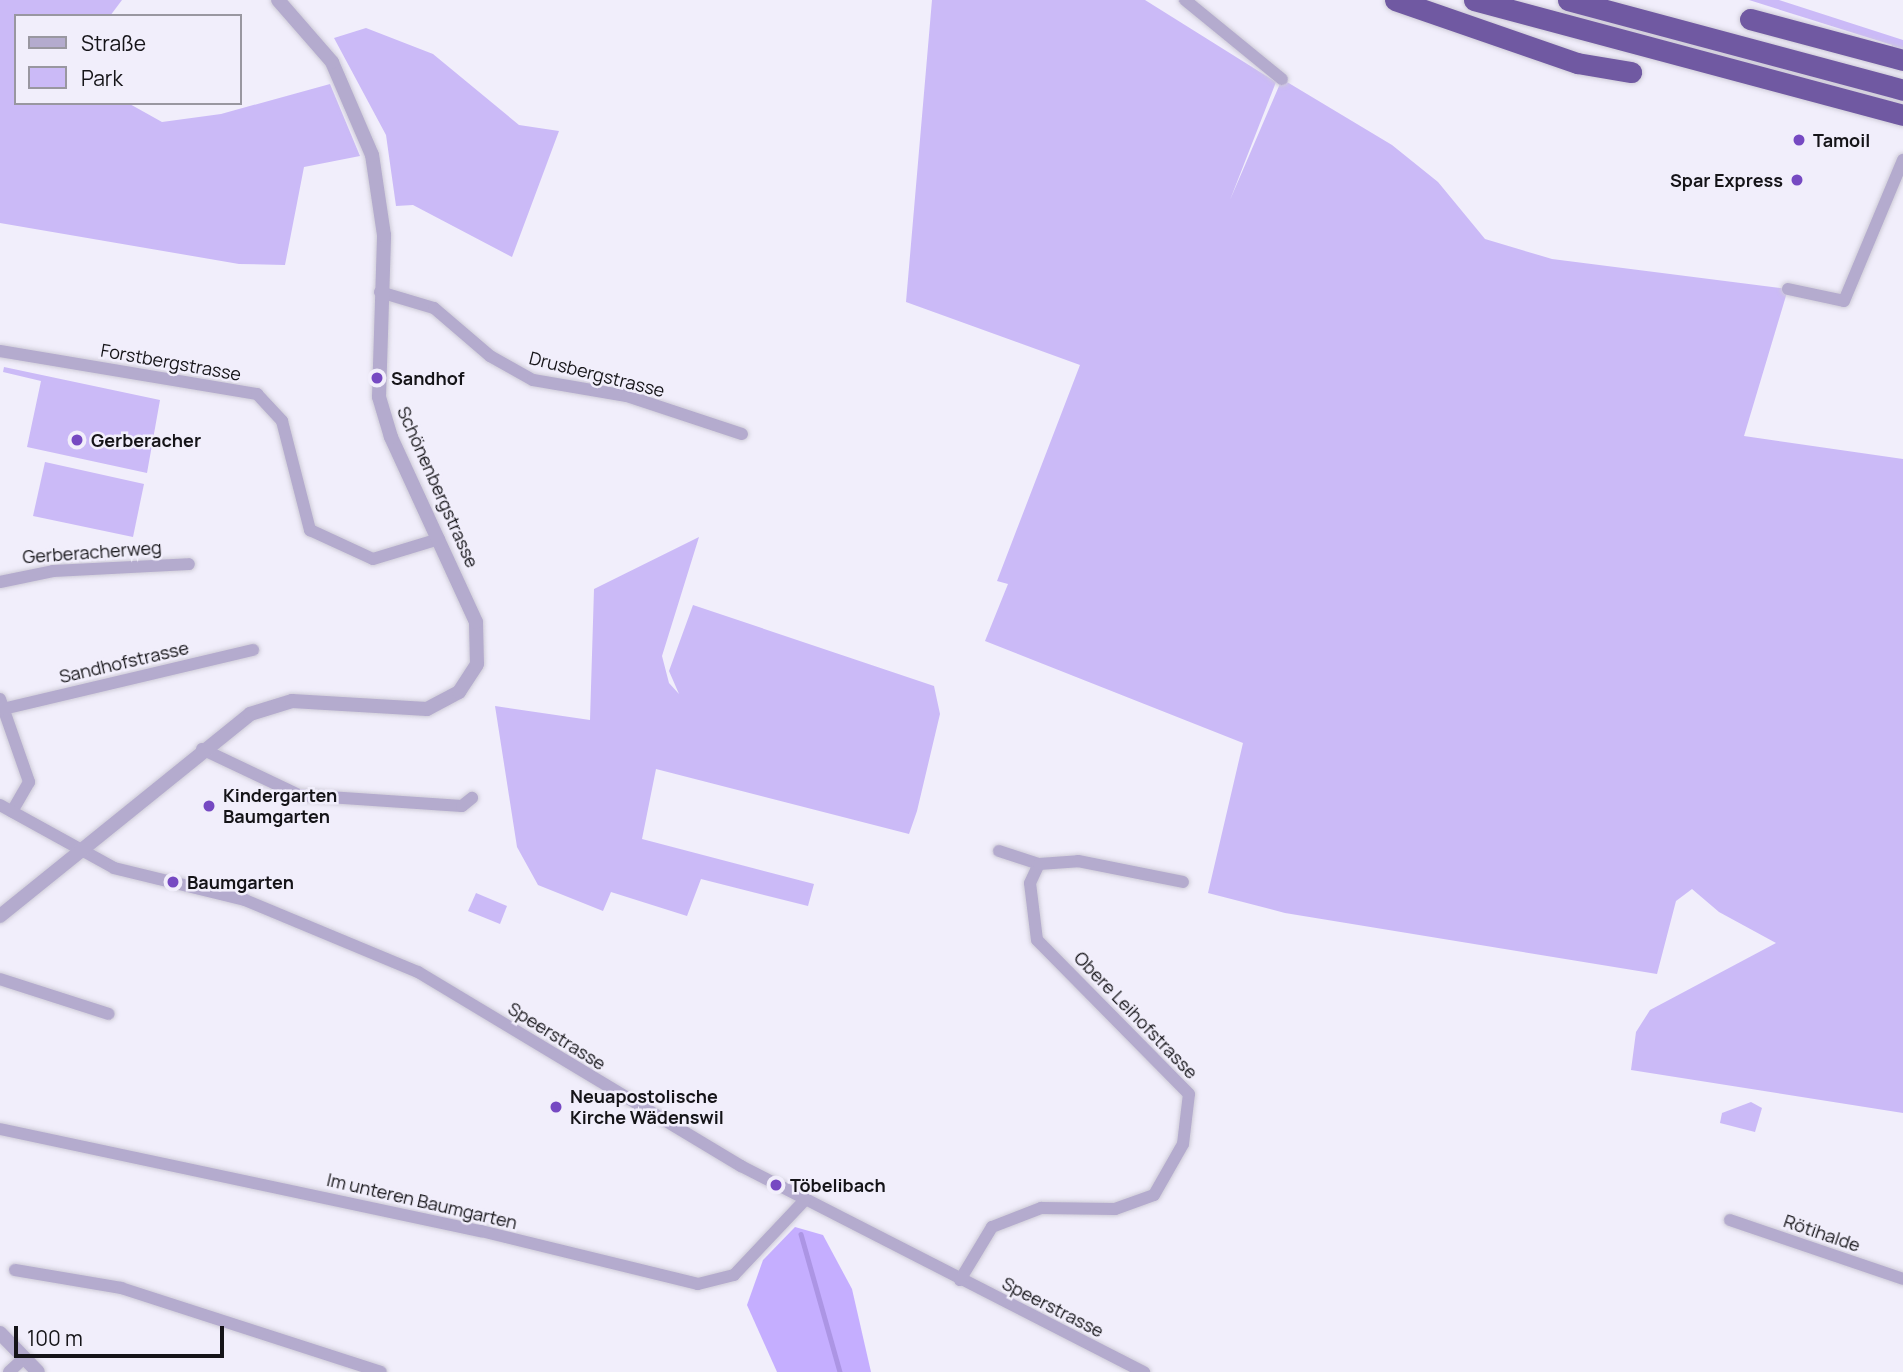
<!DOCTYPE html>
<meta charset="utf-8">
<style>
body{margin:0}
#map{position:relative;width:1903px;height:1372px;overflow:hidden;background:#f1eefb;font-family:Manrope,sans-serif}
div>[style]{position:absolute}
.green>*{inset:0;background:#cbbaf7}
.forest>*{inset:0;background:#c5aeff}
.stream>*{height:4.5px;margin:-2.25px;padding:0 2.25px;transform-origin:2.25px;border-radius:2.25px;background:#ac95e4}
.roads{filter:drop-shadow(0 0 2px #cecbd7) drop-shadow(0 0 2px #cecbd7)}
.minor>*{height:12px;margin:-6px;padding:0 6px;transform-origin:6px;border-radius:6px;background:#b4abce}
.tertiary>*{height:14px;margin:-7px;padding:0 7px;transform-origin:7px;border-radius:7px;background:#b4abce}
.motorway>*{height:21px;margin:-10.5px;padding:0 10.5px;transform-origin:10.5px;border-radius:10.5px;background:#7059a2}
.dots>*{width:19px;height:19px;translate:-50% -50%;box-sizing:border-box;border:4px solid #f1eefb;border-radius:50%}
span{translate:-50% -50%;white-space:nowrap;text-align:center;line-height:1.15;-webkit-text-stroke:5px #f1eefb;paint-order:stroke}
.poi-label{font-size:18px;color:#151418;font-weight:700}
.left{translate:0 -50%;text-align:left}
.right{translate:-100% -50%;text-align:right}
.street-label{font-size:18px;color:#151418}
.legend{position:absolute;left:14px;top:14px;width:228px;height:91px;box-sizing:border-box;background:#f1eefb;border:2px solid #9997a0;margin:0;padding:9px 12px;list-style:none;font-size:21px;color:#151418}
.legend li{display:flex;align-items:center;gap:14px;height:35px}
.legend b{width:35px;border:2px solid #9997a0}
.scale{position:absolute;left:14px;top:1326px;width:210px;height:32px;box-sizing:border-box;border:4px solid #151418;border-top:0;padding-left:9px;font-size:21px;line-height:24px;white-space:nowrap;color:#151418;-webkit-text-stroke:5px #f1eefb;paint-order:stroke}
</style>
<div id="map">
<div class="green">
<i style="clip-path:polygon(0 0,122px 0,110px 16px,16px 16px,16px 103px,128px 103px,162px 122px,221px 114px,330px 84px,360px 156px,304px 167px,285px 265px,239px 264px,0 223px)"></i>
<i style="clip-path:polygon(932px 0,1145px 0,1276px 82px,1230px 200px,1282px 79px,1392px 145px,1438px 182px,1485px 239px,1552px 259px,1788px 289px,1744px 436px,1903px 459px,1903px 1113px,1631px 1070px,1636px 1032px,1650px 1010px,1776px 943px,1719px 912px,1692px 889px,1676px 901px,1657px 974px,1285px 913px,1208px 893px,1243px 743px,985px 641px,1008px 584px,997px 581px,1080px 365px,906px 302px)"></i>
<i style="clip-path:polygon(1749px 0,1779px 0,1903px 40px,1903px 55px,1891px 51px,1892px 45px)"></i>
<i style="clip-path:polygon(366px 28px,433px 54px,519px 125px,559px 131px,512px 257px,413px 205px,396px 206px,386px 135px,334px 38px)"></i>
<i style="clip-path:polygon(4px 367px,160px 400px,147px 473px,27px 447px,41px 381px,3px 372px)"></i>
<i style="clip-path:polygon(45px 462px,144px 484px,133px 537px,33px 516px)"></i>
<i style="clip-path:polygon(699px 537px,662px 656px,669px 683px,679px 694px,669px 671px,693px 605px,934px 686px,940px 714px,917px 811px,909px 834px,656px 769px,642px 839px,814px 884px,808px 906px,701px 879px,687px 916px,611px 892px,603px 911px,538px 885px,517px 847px,495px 706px,590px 720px,594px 589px)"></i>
<i style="clip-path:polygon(476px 893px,507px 906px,500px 924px,468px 911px)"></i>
<i style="clip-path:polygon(1751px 1102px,1762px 1108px,1755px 1132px,1720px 1123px,1722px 1113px)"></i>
</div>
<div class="forest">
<i style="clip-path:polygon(795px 1227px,823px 1235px,852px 1289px,871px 1372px,777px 1372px,747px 1305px,763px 1260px)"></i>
</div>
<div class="stream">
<i style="left:801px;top:1234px;width:143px;rotate:74.2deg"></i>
</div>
<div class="roads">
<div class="minor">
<i style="left:1185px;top:0;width:125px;rotate:39.2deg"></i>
<i style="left:1788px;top:289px;width:57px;rotate:12.1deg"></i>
<i style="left:1844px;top:301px;width:153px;rotate:-67.3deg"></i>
<i style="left:380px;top:292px;width:56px;rotate:16.5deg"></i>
<i style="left:434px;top:308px;width:74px;rotate:40.6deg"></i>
<i style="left:490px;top:356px;width:49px;rotate:29.2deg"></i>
<i style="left:533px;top:380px;width:95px;rotate:9.7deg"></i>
<i style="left:627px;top:396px;width:121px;rotate:18.3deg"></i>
<i style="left:0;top:351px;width:261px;rotate:9.5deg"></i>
<i style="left:257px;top:394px;width:37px;rotate:47deg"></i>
<i style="left:282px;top:421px;width:113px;rotate:75.6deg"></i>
<i style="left:310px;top:530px;width:69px;rotate:24.7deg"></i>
<i style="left:373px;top:559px;width:69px;rotate:-16.9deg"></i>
<i style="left:0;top:582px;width:54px;rotate:-11.7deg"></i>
<i style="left:53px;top:571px;width:136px;rotate:-2.9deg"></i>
<i style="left:0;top:699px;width:88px;rotate:70.7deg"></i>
<i style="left:29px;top:782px;width:34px;rotate:120deg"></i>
<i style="left:3px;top:709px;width:257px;rotate:-13.3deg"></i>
<i style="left:202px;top:749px;width:107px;rotate:25.4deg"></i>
<i style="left:299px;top:795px;width:163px;rotate:3.9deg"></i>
<i style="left:462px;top:806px;width:13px;rotate:-39deg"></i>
<i style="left:0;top:805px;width:130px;rotate:28.9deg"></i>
<i style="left:114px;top:868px;width:135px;rotate:13.7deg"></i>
<i style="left:245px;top:900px;width:187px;rotate:22.6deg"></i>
<i style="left:418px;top:972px;width:377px;rotate:31deg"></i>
<i style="left:741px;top:1166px;width:453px;rotate:27.1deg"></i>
<i style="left:999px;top:851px;width:42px;rotate:18deg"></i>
<i style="left:0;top:979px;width:114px;rotate:17.8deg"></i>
<i style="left:0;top:1129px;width:492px;rotate:12deg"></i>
<i style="left:481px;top:1231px;width:223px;rotate:13.7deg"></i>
<i style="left:698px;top:1284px;width:37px;rotate:-14deg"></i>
<i style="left:734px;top:1275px;width:103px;rotate:-46.6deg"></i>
<i style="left:1730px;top:1220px;width:183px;rotate:18.8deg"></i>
<i style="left:15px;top:1270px;width:108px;rotate:9.6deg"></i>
<i style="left:121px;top:1288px;width:273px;rotate:17.9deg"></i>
<i style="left:960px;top:1280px;width:62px;rotate:-58.9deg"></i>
<i style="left:992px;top:1227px;width:53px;rotate:-21.2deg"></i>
<i style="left:1041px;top:1208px;width:74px;rotate:0.8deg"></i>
<i style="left:1115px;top:1209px;width:41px;rotate:-19.7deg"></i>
<i style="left:1154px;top:1195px;width:59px;rotate:-60.4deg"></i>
<i style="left:1183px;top:1144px;width:50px;rotate:-83.2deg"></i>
<i style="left:1189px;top:1094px;width:216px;rotate:-134.6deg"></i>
<i style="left:1037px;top:940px;width:57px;rotate:-97deg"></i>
<i style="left:1030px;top:883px;width:21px;rotate:-65deg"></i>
<i style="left:1039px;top:864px;width:39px;rotate:-4deg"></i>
<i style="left:1078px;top:861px;width:107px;rotate:11.3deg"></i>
<i style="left:9px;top:1372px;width:21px;rotate:-43deg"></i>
</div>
<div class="tertiary">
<i style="left:0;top:916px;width:321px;rotate:-38.9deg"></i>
<i style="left:250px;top:714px;width:44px;rotate:-17.2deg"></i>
<i style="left:292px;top:701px;width:135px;rotate:3.4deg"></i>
<i style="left:427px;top:709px;width:36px;rotate:-28deg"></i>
<i style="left:459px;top:692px;width:33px;rotate:-57deg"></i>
<i style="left:477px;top:664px;width:42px;rotate:-91.4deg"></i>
<i style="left:476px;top:622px;width:204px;rotate:-114.7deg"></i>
<i style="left:391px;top:437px;width:42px;rotate:-106.7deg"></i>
<i style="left:379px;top:397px;width:162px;rotate:-88.2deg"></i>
<i style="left:384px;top:235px;width:81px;rotate:-98.5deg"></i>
<i style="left:372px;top:155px;width:101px;rotate:-113.3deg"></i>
<i style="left:332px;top:62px;width:82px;rotate:-131.1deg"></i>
<i style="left:0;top:1333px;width:54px;rotate:45.7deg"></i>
</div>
<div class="motorway">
<i style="left:1395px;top:0;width:193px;rotate:19.1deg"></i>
<i style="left:1577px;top:63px;width:55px;rotate:9.5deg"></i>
<i style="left:1474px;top:0;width:444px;rotate:15deg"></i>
<i style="left:1568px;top:0;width:347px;rotate:15deg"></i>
<i style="left:1750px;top:19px;width:158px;rotate:15deg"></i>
</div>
</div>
<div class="dots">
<i style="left:1799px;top:140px;background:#7649c2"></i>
<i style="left:1797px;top:180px;background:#7649c2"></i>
<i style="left:377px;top:378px;background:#7649c2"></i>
<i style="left:77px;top:440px;background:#7649c2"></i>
<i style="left:209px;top:806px;background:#7649c2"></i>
<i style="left:173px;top:882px;background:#7649c2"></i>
<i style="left:556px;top:1107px;background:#7649c2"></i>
<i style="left:776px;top:1185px;background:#7649c2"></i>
</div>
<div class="poi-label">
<span class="left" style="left:1813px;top:140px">Tamoil</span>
<span class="right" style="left:1783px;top:180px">Spar Express</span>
<span class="left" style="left:391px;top:378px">Sandhof</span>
<span class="left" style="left:91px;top:440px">Gerberacher</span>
<span class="left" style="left:223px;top:806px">Kindergarten<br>Baumgarten</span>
<span class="left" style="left:187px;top:882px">Baumgarten</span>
<span class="left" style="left:570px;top:1107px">Neuapostolische<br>Kirche Wädenswil</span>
<span class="left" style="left:790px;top:1185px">Töbelibach</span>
</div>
<div class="street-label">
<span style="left:171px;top:362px;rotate:10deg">Forstbergstrasse</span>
<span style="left:597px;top:374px;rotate:14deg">Drusbergstrasse</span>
<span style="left:438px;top:487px;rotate:66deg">Schönenbergstrasse</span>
<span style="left:92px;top:552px;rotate:-4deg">Gerberacherweg</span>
<span style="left:124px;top:662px;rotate:-13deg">Sandhofstrasse</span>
<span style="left:1136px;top:1015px;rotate:46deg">Obere Leihofstrasse</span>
<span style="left:557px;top:1036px;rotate:32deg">Speerstrasse</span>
<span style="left:422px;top:1201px;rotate:13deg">Im unteren Baumgarten</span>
<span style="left:1822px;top:1233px;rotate:19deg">Rötihalde</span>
<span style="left:1053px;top:1307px;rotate:27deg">Speerstrasse</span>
</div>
<ul class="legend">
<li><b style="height:9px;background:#b4abce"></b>Straße</li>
<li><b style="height:19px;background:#cbbaf7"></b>Park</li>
</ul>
<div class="scale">100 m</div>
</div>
